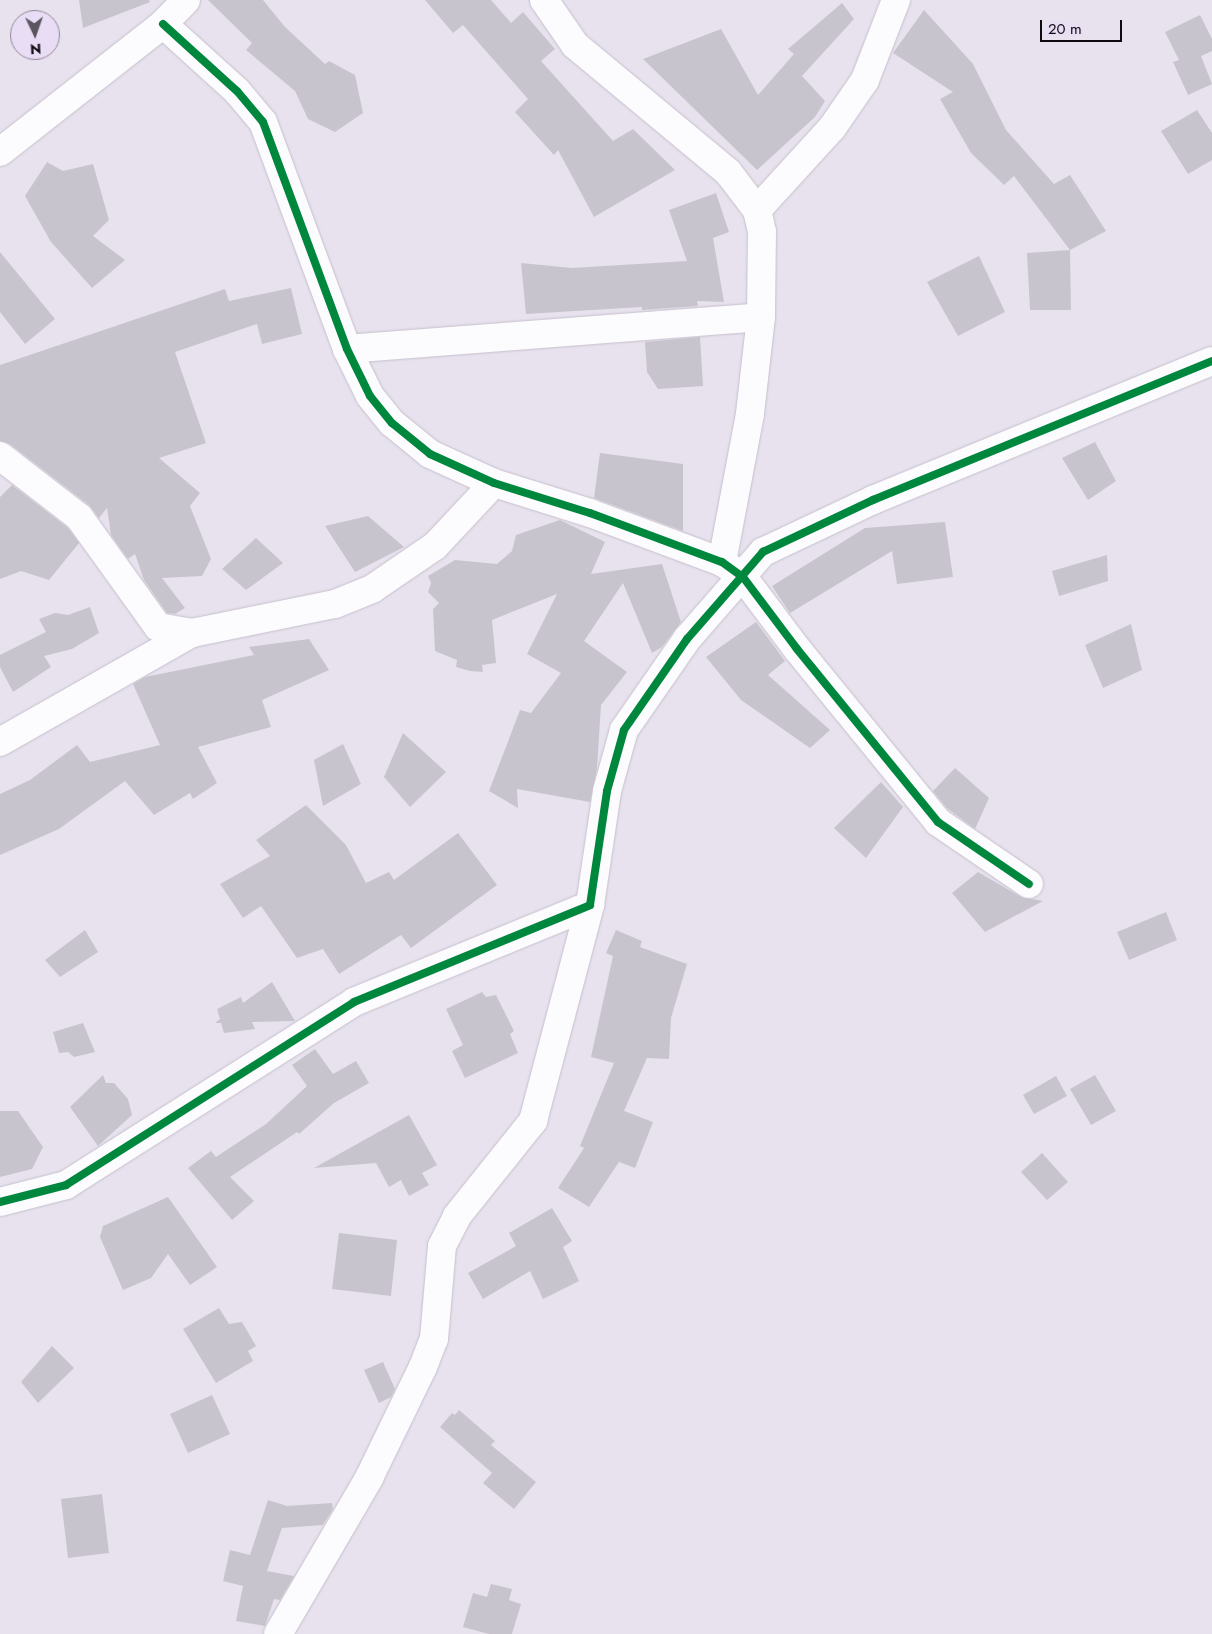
<!DOCTYPE html>
<style>
body{margin:0}
#map{position:relative;width:1212px;height:1634px;overflow:hidden;background:#e8e2ef;font-family:Jost,sans-serif}
div>[style]{position:absolute}
.building>*{inset:0;background:#c8c4cd}
.roads{filter:drop-shadow(0 0 1px #c5c0cb) drop-shadow(0 0 1px #c5c0cb)}
.street>*{height:28px;margin:-14px;padding:0 14px;transform-origin:14px;border-radius:14px;background:#fcfbfd}
.cycleway>*{height:8px;margin:-4px;padding:0 4px;transform-origin:4px;border-radius:4px;background:#00873e}
span{translate:-50% -50%;white-space:nowrap;text-align:center;line-height:1.15;-webkit-text-stroke:4px #e8ddf4;paint-order:stroke}
.north{position:absolute;left:10px;top:10px;width:50px;height:50px;box-sizing:border-box;background:#e8ddf4;border:1px solid #918999;border-radius:50%;rotate:177deg;font-size:14px;font-weight:700;line-height:20px;text-align:center;color:#0e0a11}
.north::after{content:'';display:block;margin:auto;width:18px;height:22px;background:#5a565f;clip-path:polygon(50% 0,100% 100%,50% 72%,0 100%)}
.scale{position:absolute;left:1040px;top:20px;width:82px;height:22px;box-sizing:border-box;border:2px solid #0e0a11;border-top:0;padding-left:6px;font-size:15px;line-height:18px;white-space:nowrap;color:#0e0a11;-webkit-text-stroke:4px #e8ddf4;paint-order:stroke}
</style>
<div id="map">
<div class="building">
<i style="clip-path:polygon(79px 0,149px 0,150px 2px,83px 28px)"></i>
<i style="clip-path:polygon(208px 0,263px 0,285px 27px,325px 64px,329px 61px,355px 75px,363px 113px,335px 132px,308px 119px,295px 91px,246px 50px,252px 43px)"></i>
<i style="clip-path:polygon(425px 0,491px 0,511px 23px,523px 12px,555px 49px,541px 61px,613px 141px,633px 129px,675px 170px,594px 217px,558px 150px,554px 155px,515px 112px,528px 99px,463px 25px,453px 33px)"></i>
<i style="clip-path:polygon(842px 3px,854px 19px,802px 76px,825px 101px,815px 117px,757px 170px,643px 59px,721px 29px,758px 95px,794px 54px,788px 49px)"></i>
<i style="clip-path:polygon(924px 10px,973px 64px,1006px 130px,1054px 184px,1070px 175px,1106px 231px,1070px 250px,1014px 176px,1004px 185px,971px 153px,940px 99px,953px 92px,893px 53px)"></i>
<i style="clip-path:polygon(1200px 15px,1212px 39px,1212px 51px,1201px 56px,1212px 84px,1188px 95px,1173px 62px,1179px 60px,1165px 32px)"></i>
<i style="clip-path:polygon(1197px 110px,1212px 133px,1212px 160px,1188px 174px,1161px 131px)"></i>
<i style="clip-path:polygon(47px 162px,63px 171px,93px 164px,109px 220px,93px 236px,125px 260px,92px 288px,51px 242px,25px 196px)"></i>
<i style="clip-path:polygon(716px 193px,729px 232px,713px 238px,724px 302px,697px 301px,698px 306px,642px 310px,642px 307px,526px 314px,521px 263px,572px 268px,687px 261px,669px 210px)"></i>
<i style="clip-path:polygon(1070px 250px,1071px 310px,1030px 310px,1027px 253px)"></i>
<i style="clip-path:polygon(0 252px,55px 319px,25px 344px,0 312px)"></i>
<i style="clip-path:polygon(979px 256px,1005px 312px,958px 336px,927px 282px)"></i>
<i style="clip-path:polygon(291px 288px,302px 334px,262px 344px,257px 324px,175px 352px,206px 443px,159px 458px,200px 493px,190px 506px,211px 559px,202px 576px,162px 578px,185px 608px,175px 614px,167px 613px,144px 580px,135px 554px,128px 559px,111px 535px,107px 508px,99px 518px,89px 505px,10px 444px,0 441px,0 365px,225px 289px,229px 301px)"></i>
<i style="clip-path:polygon(700px 337px,703px 386px,658px 389px,647px 372px,645px 342px)"></i>
<i style="clip-path:polygon(1095px 442px,1116px 481px,1088px 500px,1062px 458px)"></i>
<i style="clip-path:polygon(600px 453px,683px 464px,683px 531px,594px 498px)"></i>
<i style="clip-path:polygon(12px 485px,68px 528px,79px 543px,49px 580px,21px 571px,0 579px,0 497px)"></i>
<i style="clip-path:polygon(368px 516px,404px 547px,355px 572px,325px 526px)"></i>
<i style="clip-path:polygon(560px 520px,605px 542px,591px 574px,662px 564px,681px 622px,662px 647px,652px 653px,623px 583px,584px 641px,627px 672px,601px 705px,597px 768px,590px 802px,517px 789px,518px 808px,489px 791px,520px 710px,531px 713px,561px 673px,527px 654px,557px 594px,492px 620px,496px 663px,482px 665px,483px 672px,470px 671px,456px 667px,457px 660px,435px 651px,433px 609px,439px 603px,428px 592px,431px 583px,428px 576px,455px 560px,497px 564px,512px 551px,516px 535px)"></i>
<i style="clip-path:polygon(945px 522px,953px 577px,897px 584px,892px 551px,790px 613px,772px 586px,865px 528px)"></i>
<i style="clip-path:polygon(256px 538px,283px 563px,246px 590px,222px 569px)"></i>
<i style="clip-path:polygon(1107px 555px,1108px 581px,1059px 596px,1052px 571px)"></i>
<i style="clip-path:polygon(90px 607px,99px 633px,72px 649px,44px 656px,51px 667px,13px 692px,0 667px,0 655px,46px 632px,39px 619px,55px 613px,68px 615px)"></i>
<i style="clip-path:polygon(756px 622px,785px 661px,768px 675px,830px 730px,810px 748px,741px 700px,706px 657px)"></i>
<i style="clip-path:polygon(1131px 624px,1142px 670px,1103px 688px,1085px 645px)"></i>
<i style="clip-path:polygon(309px 639px,329px 670px,262px 700px,271px 727px,198px 747px,217px 783px,193px 799px,190px 793px,154px 815px,125px 781px,59px 829px,0 855px,0 794px,30px 780px,77px 745px,90px 762px,160px 745px,133px 684px,145px 677px,254px 655px,249px 647px)"></i>
<i style="clip-path:polygon(403px 733px,446px 772px,410px 807px,384px 777px)"></i>
<i style="clip-path:polygon(343px 744px,361px 784px,323px 806px,314px 760px)"></i>
<i style="clip-path:polygon(955px 768px,989px 798px,975px 829px,947px 808px,933px 791px)"></i>
<i style="clip-path:polygon(881px 782px,903px 807px,866px 858px,834px 828px)"></i>
<i style="clip-path:polygon(306px 805px,346px 845px,366px 883px,389px 872px,394px 880px,458px 833px,497px 885px,411px 948px,401px 935px,339px 974px,323px 949px,297px 958px,261px 906px,243px 918px,220px 884px,270px 856px,256px 840px)"></i>
<i style="clip-path:polygon(978px 872px,1021px 897px,1043px 901px,985px 932px,952px 893px)"></i>
<i style="clip-path:polygon(1166px 912px,1177px 940px,1129px 960px,1117px 932px)"></i>
<i style="clip-path:polygon(85px 930px,98px 952px,60px 977px,45px 960px)"></i>
<i style="clip-path:polygon(616px 930px,642px 941px,640px 947px,687px 964px,671px 1018px,669px 1059px,647px 1058px,624px 1111px,653px 1122px,635px 1168px,619px 1162px,589px 1207px,558px 1188px,584px 1148px,580px 1146px,614px 1063px,591px 1057px,613px 956px,606px 953px)"></i>
<i style="clip-path:polygon(272px 982px,295px 1021px,252px 1022px,255px 1029px,224px 1033px,221px 1023px,215px 1023px,220px 1019px,217px 1009px,241px 997px,243px 1003px)"></i>
<i style="clip-path:polygon(482px 992px,486px 997px,496px 995px,514px 1031px,510px 1034px,518px 1053px,465px 1078px,452px 1051px,463px 1045px,446px 1009px)"></i>
<i style="clip-path:polygon(83px 1023px,95px 1052px,74px 1057px,68px 1052px,59px 1053px,53px 1032px)"></i>
<i style="clip-path:polygon(315px 1049px,333px 1074px,356px 1061px,369px 1083px,334px 1103px,299px 1134px,297px 1132px,230px 1177px,254px 1201px,232px 1220px,188px 1168px,211px 1151px,216px 1157px,266px 1124px,307px 1086px,292px 1065px)"></i>
<i style="clip-path:polygon(103px 1075px,106px 1083px,114px 1083px,128px 1099px,132px 1115px,98px 1146px,70px 1107px)"></i>
<i style="clip-path:polygon(1095px 1075px,1116px 1111px,1091px 1125px,1070px 1089px)"></i>
<i style="clip-path:polygon(1056px 1076px,1067px 1096px,1034px 1114px,1023px 1095px)"></i>
<i style="clip-path:polygon(0 1111px,18px 1111px,43px 1147px,32px 1169px,0 1177px)"></i>
<i style="clip-path:polygon(409px 1115px,437px 1165px,422px 1173px,429px 1185px,409px 1196px,401px 1180px,389px 1187px,376px 1163px,314px 1168px)"></i>
<i style="clip-path:polygon(1042px 1153px,1068px 1182px,1047px 1200px,1021px 1172px)"></i>
<i style="clip-path:polygon(168px 1197px,217px 1267px,190px 1285px,168px 1254px,151px 1278px,123px 1290px,100px 1237px,103px 1226px)"></i>
<i style="clip-path:polygon(552px 1208px,572px 1241px,563px 1247px,579px 1281px,543px 1299px,530px 1271px,483px 1299px,468px 1273px,516px 1246px,509px 1233px)"></i>
<i style="clip-path:polygon(339px 1233px,397px 1240px,391px 1296px,332px 1289px)"></i>
<i style="clip-path:polygon(219px 1308px,229px 1324px,242px 1322px,256px 1346px,248px 1351px,253px 1361px,216px 1383px,183px 1329px)"></i>
<i style="clip-path:polygon(52px 1346px,74px 1368px,38px 1403px,21px 1382px)"></i>
<i style="clip-path:polygon(383px 1362px,395px 1389px,391px 1397px,379px 1403px,364px 1370px)"></i>
<i style="clip-path:polygon(212px 1395px,230px 1434px,188px 1453px,170px 1414px)"></i>
<i style="clip-path:polygon(459px 1410px,495px 1441px,491px 1445px,536px 1482px,514px 1509px,483px 1483px,492px 1473px,440px 1427px,452px 1413px,455px 1415px)"></i>
<i style="clip-path:polygon(102px 1494px,109px 1553px,68px 1558px,61px 1499px)"></i>
<i style="clip-path:polygon(268px 1500px,287px 1506px,332px 1503px,333px 1509px,323px 1525px,282px 1528px,267px 1571px,294px 1576px,280px 1600px,274px 1599px,265px 1626px,236px 1621px,243px 1586px,223px 1581px,230px 1550px,250px 1555px)"></i>
<i style="clip-path:polygon(491px 1584px,512px 1589px,509px 1600px,521px 1604px,512px 1634px,489px 1634px,463px 1627px,473px 1593px,487px 1597px)"></i>
</div>
<div class="roads">
<div class="street">
<i style="left:544px;top:0;width:55px;rotate:55.4deg"></i>
<i style="left:575px;top:45px;width:199px;rotate:39.7deg"></i>
<i style="left:728px;top:172px;width:48px;rotate:52.7deg"></i>
<i style="left:757px;top:210px;width:23px;rotate:77deg"></i>
<i style="left:762px;top:232px;width:85px;rotate:90.7deg"></i>
<i style="left:761px;top:317px;width:98px;rotate:96.5deg"></i>
<i style="left:750px;top:414px;width:151px;rotate:100.7deg"></i>
<i style="left:163px;top:24px;width:100px;rotate:42.2deg"></i>
<i style="left:237px;top:91px;width:40px;rotate:50deg"></i>
<i style="left:263px;top:122px;width:242px;rotate:69.7deg"></i>
<i style="left:347px;top:349px;width:52px;rotate:63.9deg"></i>
<i style="left:370px;top:396px;width:35px;rotate:51deg"></i>
<i style="left:392px;top:423px;width:49px;rotate:39.2deg"></i>
<i style="left:430px;top:454px;width:70px;rotate:24.4deg"></i>
<i style="left:494px;top:483px;width:101px;rotate:17.4deg"></i>
<i style="left:590px;top:513px;width:141px;rotate:20.4deg"></i>
<i style="left:722px;top:562px;width:26px;rotate:36deg"></i>
<i style="left:743px;top:577px;width:90px;rotate:53.1deg"></i>
<i style="left:797px;top:649px;width:223px;rotate:50.8deg"></i>
<i style="left:938px;top:822px;width:110px;rotate:34.3deg"></i>
<i style="left:0;top:152px;width:207px;rotate:-38.1deg"></i>
<i style="left:163px;top:24px;width:33px;rotate:-46deg"></i>
<i style="left:757px;top:210px;width:111px;rotate:-47.6deg"></i>
<i style="left:832px;top:128px;width:58px;rotate:-55.5deg"></i>
<i style="left:865px;top:80px;width:86px;rotate:-68.8deg"></i>
<i style="left:347px;top:349px;width:415px;rotate:-4.4deg"></i>
<i style="left:0;top:456px;width:100px;rotate:37.7deg"></i>
<i style="left:79px;top:517px;width:135px;rotate:54.3deg"></i>
<i style="left:158px;top:627px;width:35px;rotate:10deg"></i>
<i style="left:192px;top:633px;width:146px;rotate:-11.5deg"></i>
<i style="left:335px;top:604px;width:40px;rotate:-22deg"></i>
<i style="left:372px;top:589px;width:76px;rotate:-34.3deg"></i>
<i style="left:435px;top:546px;width:86px;rotate:-46.9deg"></i>
<i style="left:0;top:742px;width:221px;rotate:-29.6deg"></i>
<i style="left:0;top:1202px;width:68px;rotate:-14.4deg"></i>
<i style="left:66px;top:1185px;width:341px;rotate:-32.4deg"></i>
<i style="left:354px;top:1002px;width:255px;rotate:-22.3deg"></i>
<i style="left:590px;top:905px;width:115px;rotate:-81.5deg"></i>
<i style="left:607px;top:791px;width:63px;rotate:-74.4deg"></i>
<i style="left:624px;top:730px;width:111px;rotate:-55.3deg"></i>
<i style="left:687px;top:639px;width:116px;rotate:-48.9deg"></i>
<i style="left:763px;top:552px;width:122px;rotate:-25.3deg"></i>
<i style="left:873px;top:500px;width:366px;rotate:-22.3deg"></i>
<i style="left:278px;top:1634px;width:181px;rotate:-59.7deg"></i>
<i style="left:369px;top:1478px;width:123px;rotate:-64.1deg"></i>
<i style="left:423px;top:1367px;width:30px;rotate:-69deg"></i>
<i style="left:434px;top:1339px;width:93px;rotate:-85.1deg"></i>
<i style="left:442px;top:1246px;width:34px;rotate:-63deg"></i>
<i style="left:457px;top:1216px;width:122px;rotate:-51.3deg"></i>
<i style="left:533px;top:1121px;width:223px;rotate:-75.2deg"></i>
</div>
</div>
<div class="cycleway">
<i style="left:163px;top:24px;width:100px;rotate:42.2deg"></i>
<i style="left:237px;top:91px;width:40px;rotate:50deg"></i>
<i style="left:263px;top:122px;width:242px;rotate:69.7deg"></i>
<i style="left:347px;top:349px;width:52px;rotate:63.9deg"></i>
<i style="left:370px;top:396px;width:35px;rotate:51deg"></i>
<i style="left:392px;top:423px;width:49px;rotate:39.2deg"></i>
<i style="left:430px;top:454px;width:70px;rotate:24.4deg"></i>
<i style="left:494px;top:483px;width:101px;rotate:17.4deg"></i>
<i style="left:590px;top:513px;width:141px;rotate:20.4deg"></i>
<i style="left:722px;top:562px;width:26px;rotate:36deg"></i>
<i style="left:743px;top:577px;width:90px;rotate:53.1deg"></i>
<i style="left:797px;top:649px;width:223px;rotate:50.8deg"></i>
<i style="left:938px;top:822px;width:110px;rotate:34.3deg"></i>
<i style="left:0;top:1202px;width:68px;rotate:-14.4deg"></i>
<i style="left:66px;top:1185px;width:341px;rotate:-32.4deg"></i>
<i style="left:354px;top:1002px;width:255px;rotate:-22.3deg"></i>
<i style="left:590px;top:905px;width:115px;rotate:-81.5deg"></i>
<i style="left:607px;top:791px;width:63px;rotate:-74.4deg"></i>
<i style="left:624px;top:730px;width:111px;rotate:-55.3deg"></i>
<i style="left:687px;top:639px;width:116px;rotate:-48.9deg"></i>
<i style="left:763px;top:552px;width:122px;rotate:-25.3deg"></i>
<i style="left:873px;top:500px;width:366px;rotate:-22.3deg"></i>
</div>
<div class="north">N</div>
<div class="scale">20 m</div>
</div>
